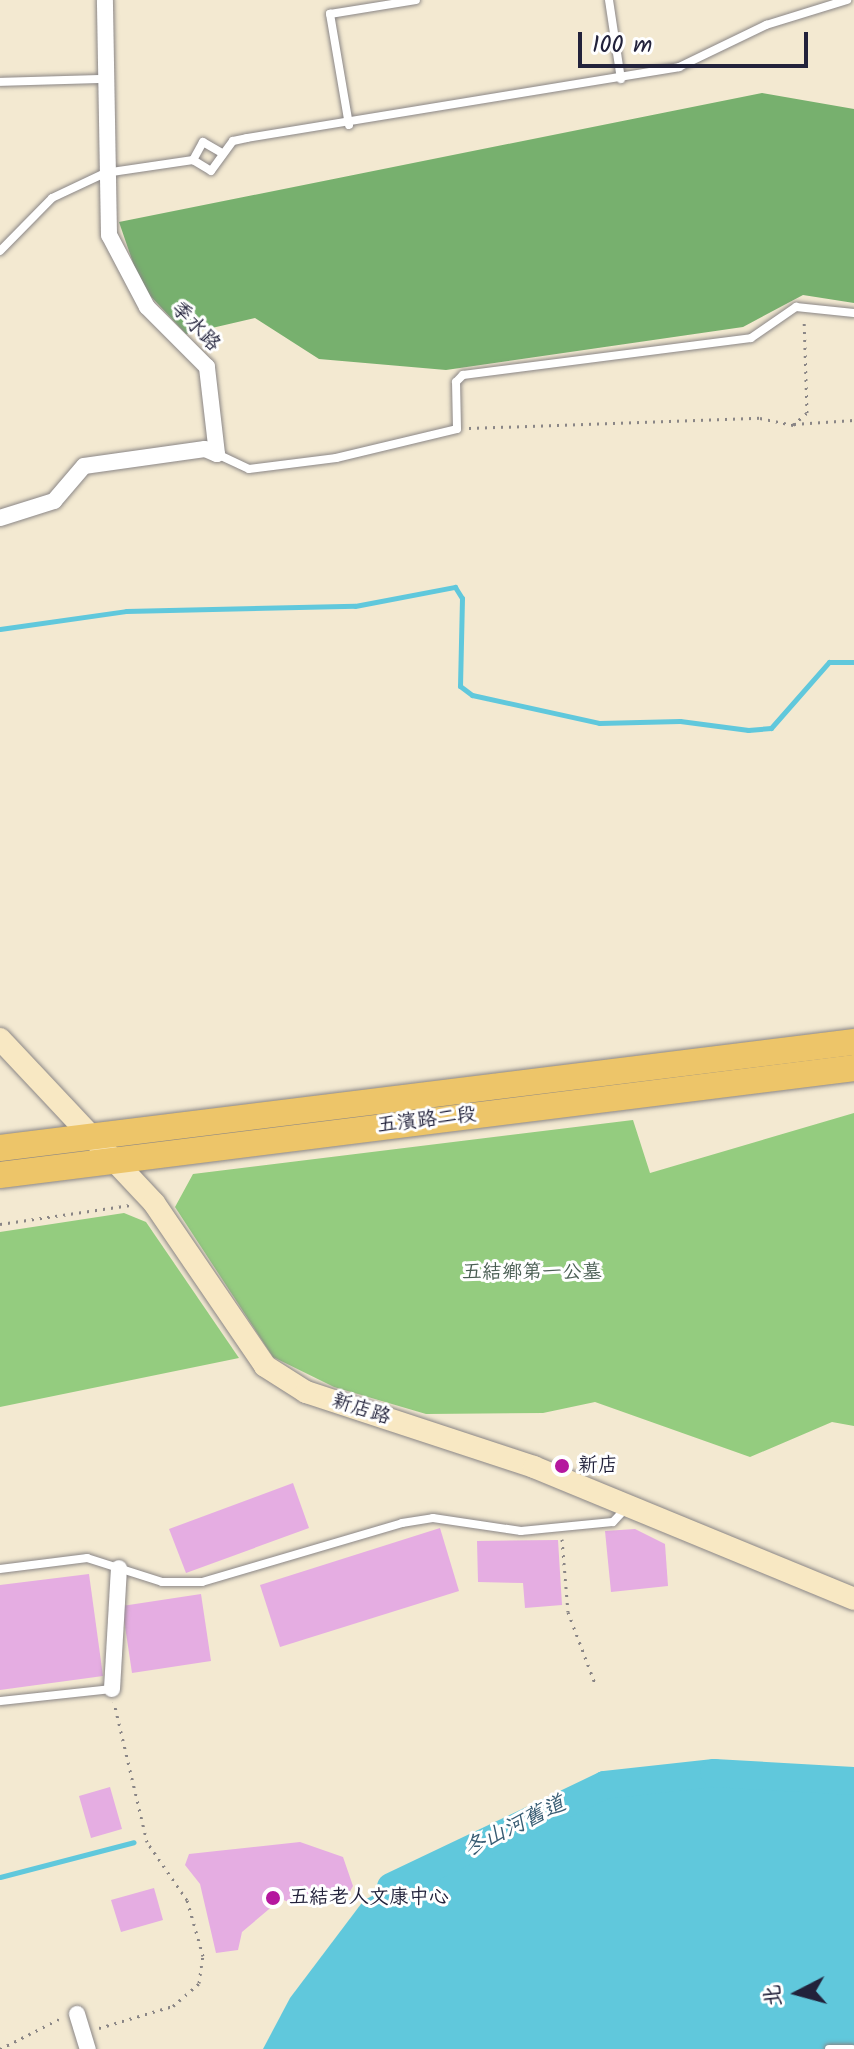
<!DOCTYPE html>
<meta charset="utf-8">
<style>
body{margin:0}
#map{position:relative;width:854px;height:2049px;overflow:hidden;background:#f3e9d1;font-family:Kalam,"LXGW WenKai TC",sans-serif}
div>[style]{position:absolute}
.green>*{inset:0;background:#94cc7f}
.forest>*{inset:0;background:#77b06e}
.water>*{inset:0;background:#60c8dc}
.stream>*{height:5px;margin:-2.5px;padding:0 2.5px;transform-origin:2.5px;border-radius:2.5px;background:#60c8dc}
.river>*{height:28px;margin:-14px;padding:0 14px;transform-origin:14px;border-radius:14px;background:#60c8dc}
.building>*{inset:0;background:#e5ade2}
.path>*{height:3px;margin-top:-1.5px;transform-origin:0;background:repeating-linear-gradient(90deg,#8a8686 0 2px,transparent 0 8px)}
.roads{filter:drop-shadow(0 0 2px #8a8686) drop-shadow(0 0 2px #8a8686)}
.lane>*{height:8px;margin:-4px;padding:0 4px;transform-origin:4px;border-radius:4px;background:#fff}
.street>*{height:16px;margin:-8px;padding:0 8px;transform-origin:8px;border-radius:8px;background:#fff}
.secondary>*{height:22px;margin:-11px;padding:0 11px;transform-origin:11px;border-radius:11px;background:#f8e8c3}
.primary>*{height:26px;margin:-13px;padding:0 13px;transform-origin:13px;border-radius:13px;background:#edc569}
.dots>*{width:22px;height:22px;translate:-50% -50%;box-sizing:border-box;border:4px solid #fff;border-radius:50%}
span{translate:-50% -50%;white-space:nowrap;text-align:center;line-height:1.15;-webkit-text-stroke:6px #fff;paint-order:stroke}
.street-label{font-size:20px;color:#22223b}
.park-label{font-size:20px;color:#4a5e53}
.poi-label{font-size:20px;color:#22223b}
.left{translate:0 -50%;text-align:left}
.water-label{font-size:22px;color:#385c73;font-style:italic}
.north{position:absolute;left:758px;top:1953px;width:80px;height:80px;-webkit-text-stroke:6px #fff;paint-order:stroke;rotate:264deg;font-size:22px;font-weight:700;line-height:32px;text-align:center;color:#22223b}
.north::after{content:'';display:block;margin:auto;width:28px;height:36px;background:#22223b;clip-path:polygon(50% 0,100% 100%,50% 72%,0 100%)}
.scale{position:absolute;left:578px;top:32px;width:230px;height:36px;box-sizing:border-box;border:4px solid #22223b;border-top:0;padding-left:10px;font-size:24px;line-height:28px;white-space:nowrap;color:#22223b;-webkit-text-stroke:6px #fff;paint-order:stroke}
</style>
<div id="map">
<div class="green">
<i style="clip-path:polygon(854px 1113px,854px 1426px,832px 1422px,750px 1457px,595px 1402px,543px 1413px,426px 1414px,334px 1387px,273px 1357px,175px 1207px,193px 1174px,633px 1120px,650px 1173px)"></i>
<i style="clip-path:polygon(124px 1213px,146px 1222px,239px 1358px,0 1407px,0 1232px)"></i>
</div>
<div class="forest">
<i style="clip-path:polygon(762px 93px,854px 109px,854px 303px,803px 295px,743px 327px,446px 370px,319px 359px,255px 318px,186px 334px,141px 286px,119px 222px)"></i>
</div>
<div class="water">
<i style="clip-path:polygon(714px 1773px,854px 1782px,854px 2049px,263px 2049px,290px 1998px,364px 1900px,605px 1785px)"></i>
</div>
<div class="stream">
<i style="left:0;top:629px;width:127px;rotate:-8.1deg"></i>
<i style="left:126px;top:611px;width:229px;rotate:-1.3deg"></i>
<i style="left:355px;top:606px;width:102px;rotate:-10.8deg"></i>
<i style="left:455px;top:587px;width:13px;rotate:58deg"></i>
<i style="left:462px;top:598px;width:88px;rotate:91.3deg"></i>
<i style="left:460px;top:686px;width:15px;rotate:37deg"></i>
<i style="left:472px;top:695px;width:130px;rotate:12.4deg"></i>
<i style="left:599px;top:723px;width:81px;rotate:-1.4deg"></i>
<i style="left:680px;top:721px;width:69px;rotate:7.5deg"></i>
<i style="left:748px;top:730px;width:23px;rotate:-5deg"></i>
<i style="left:771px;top:728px;width:88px;rotate:-48.7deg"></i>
<i style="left:829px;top:662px;width:25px"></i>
<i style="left:0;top:1877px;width:138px;rotate:-14.6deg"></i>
</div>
<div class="river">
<i style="left:391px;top:1887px;width:237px;rotate:-25.5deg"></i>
<i style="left:605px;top:1785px;width:110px;rotate:-6.3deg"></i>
<i style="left:714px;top:1773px;width:140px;rotate:3.3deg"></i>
</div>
<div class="building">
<i style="clip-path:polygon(293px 1483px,309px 1528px,186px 1573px,169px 1529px)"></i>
<i style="clip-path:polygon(440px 1528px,459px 1591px,280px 1647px,260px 1585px)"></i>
<i style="clip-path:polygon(635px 1529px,665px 1544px,668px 1586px,611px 1592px,605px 1531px)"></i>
<i style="clip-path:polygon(558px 1540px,562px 1605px,525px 1608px,523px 1583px,478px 1582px,477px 1541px)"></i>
<i style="clip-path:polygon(89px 1574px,103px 1676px,0 1690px,0 1585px)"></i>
<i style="clip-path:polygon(201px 1594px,211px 1661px,132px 1673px,122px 1606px)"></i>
<i style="clip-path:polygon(110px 1787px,122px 1829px,91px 1838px,79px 1796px)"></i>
<i style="clip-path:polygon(300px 1842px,343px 1857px,353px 1886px,347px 1897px,299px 1906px,281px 1899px,242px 1932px,238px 1950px,216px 1953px,200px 1884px,185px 1865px,189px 1854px)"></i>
<i style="clip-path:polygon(154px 1888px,163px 1920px,121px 1932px,111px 1900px)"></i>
</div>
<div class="path">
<i style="left:794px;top:424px;width:60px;rotate:-3.8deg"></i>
<i style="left:469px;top:428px;width:291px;rotate:-2deg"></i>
<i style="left:760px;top:418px;width:34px;rotate:12deg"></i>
<i style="left:793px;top:425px;width:18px;rotate:-41deg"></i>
<i style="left:807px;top:413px;width:93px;rotate:-91.8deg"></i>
<i style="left:0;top:1224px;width:132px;rotate:-8.3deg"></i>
<i style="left:562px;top:1539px;width:73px;rotate:85.3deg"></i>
<i style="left:568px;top:1612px;width:79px;rotate:69.3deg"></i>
<i style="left:99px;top:2028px;width:77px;rotate:-16.6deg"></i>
<i style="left:173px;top:2006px;width:35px;rotate:-41deg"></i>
<i style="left:199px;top:1983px;width:27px;rotate:-82deg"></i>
<i style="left:203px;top:1956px;width:58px;rotate:-105.9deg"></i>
<i style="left:187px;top:1900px;width:70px;rotate:-124.6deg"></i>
<i style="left:147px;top:1842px;width:144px;rotate:-103.3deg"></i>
<i style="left:0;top:2049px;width:68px;rotate:-26.9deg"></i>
</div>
<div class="roads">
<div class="lane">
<i style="left:609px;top:0;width:80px;rotate:81.4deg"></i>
<i style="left:0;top:82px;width:104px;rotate:-1.7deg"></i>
<i style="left:349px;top:125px;width:113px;rotate:-99.7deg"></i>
<i style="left:330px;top:14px;width:87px;rotate:-9.2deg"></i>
<i style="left:222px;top:153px;width:22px;rotate:-150deg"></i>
<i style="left:203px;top:142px;width:21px;rotate:119deg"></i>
<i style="left:193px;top:160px;width:21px;rotate:31deg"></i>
<i style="left:211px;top:171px;width:37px;rotate:-54deg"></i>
<i style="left:233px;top:141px;width:14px;rotate:-12deg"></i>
<i style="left:247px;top:138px;width:438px;rotate:-9.3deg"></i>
<i style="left:679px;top:67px;width:97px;rotate:-25.8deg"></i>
<i style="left:766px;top:25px;width:85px;rotate:-17.2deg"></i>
<i style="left:0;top:251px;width:74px;rotate:-45.5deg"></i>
<i style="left:52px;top:198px;width:59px;rotate:-25.3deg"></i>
<i style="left:105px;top:173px;width:89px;rotate:-8.4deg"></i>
<i style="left:217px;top:454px;width:35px;rotate:25deg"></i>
<i style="left:249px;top:469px;width:88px;rotate:-7.2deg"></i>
<i style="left:336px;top:458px;width:124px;rotate:-13.5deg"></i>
<i style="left:457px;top:429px;width:47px;rotate:-91.2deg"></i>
<i style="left:456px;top:382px;width:10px;rotate:-45deg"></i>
<i style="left:463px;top:375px;width:290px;rotate:-7.3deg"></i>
<i style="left:751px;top:338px;width:55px;rotate:-34.6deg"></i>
<i style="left:796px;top:307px;width:58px;rotate:5.9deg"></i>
<i style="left:0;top:1569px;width:88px;rotate:-7.2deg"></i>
<i style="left:87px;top:1558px;width:79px;rotate:17.7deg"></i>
<i style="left:162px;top:1582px;width:40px"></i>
<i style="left:202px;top:1582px;width:209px;rotate:-16.4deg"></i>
<i style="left:402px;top:1523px;width:31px;rotate:-9deg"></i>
<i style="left:433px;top:1518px;width:89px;rotate:8.4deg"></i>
<i style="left:521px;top:1531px;width:92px;rotate:-5.6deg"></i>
<i style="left:613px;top:1522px;width:19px;rotate:-47deg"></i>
<i style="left:0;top:1701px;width:113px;rotate:-6.1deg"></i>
<i style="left:829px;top:2049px;width:23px"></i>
</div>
<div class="street">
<i style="left:0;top:518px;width:57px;rotate:-17.5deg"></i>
<i style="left:54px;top:501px;width:46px;rotate:-49.4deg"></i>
<i style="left:84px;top:466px;width:122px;rotate:-8deg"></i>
<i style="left:205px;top:449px;width:13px;rotate:23deg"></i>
<i style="left:217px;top:454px;width:88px;rotate:-96.6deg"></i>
<i style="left:207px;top:367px;width:85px;rotate:-135deg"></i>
<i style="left:147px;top:307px;width:81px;rotate:-117.8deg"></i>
<i style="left:109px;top:235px;width:235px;rotate:-91deg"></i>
<i style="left:112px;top:1689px;width:121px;rotate:-86.7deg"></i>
<i style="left:77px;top:2014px;width:37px;rotate:73deg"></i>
</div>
<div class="secondary">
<i style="left:0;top:1039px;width:225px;rotate:46.8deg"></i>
<i style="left:154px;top:1203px;width:197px;rotate:55.7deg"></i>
<i style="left:265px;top:1366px;width:49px;rotate:32.4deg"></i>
<i style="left:306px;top:1392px;width:240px;rotate:18.2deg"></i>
<i style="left:534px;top:1467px;width:346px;rotate:22.4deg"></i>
</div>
<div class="primary">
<i style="left:0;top:1148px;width:861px;rotate:-7.08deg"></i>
<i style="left:0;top:1175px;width:861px;rotate:-7.14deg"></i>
</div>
</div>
<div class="dots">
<i style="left:562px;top:1466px;background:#b5179e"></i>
<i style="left:273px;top:1898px;background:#b5179e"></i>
</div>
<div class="street-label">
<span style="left:195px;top:327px;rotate:46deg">季水路</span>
<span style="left:427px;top:1121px;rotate:-7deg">五濱路二段</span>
<span style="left:361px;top:1410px;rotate:18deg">新店路</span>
</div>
<div class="park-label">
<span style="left:532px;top:1273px">五結鄉第一公墓</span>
</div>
<div class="poi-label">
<span class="left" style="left:578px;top:1466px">新店</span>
<span class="left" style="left:289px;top:1898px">五結老人文康中心</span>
</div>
<div class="water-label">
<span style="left:515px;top:1827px;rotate:-26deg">冬山河舊道</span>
</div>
<div class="north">北</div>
<div class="scale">100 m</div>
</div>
